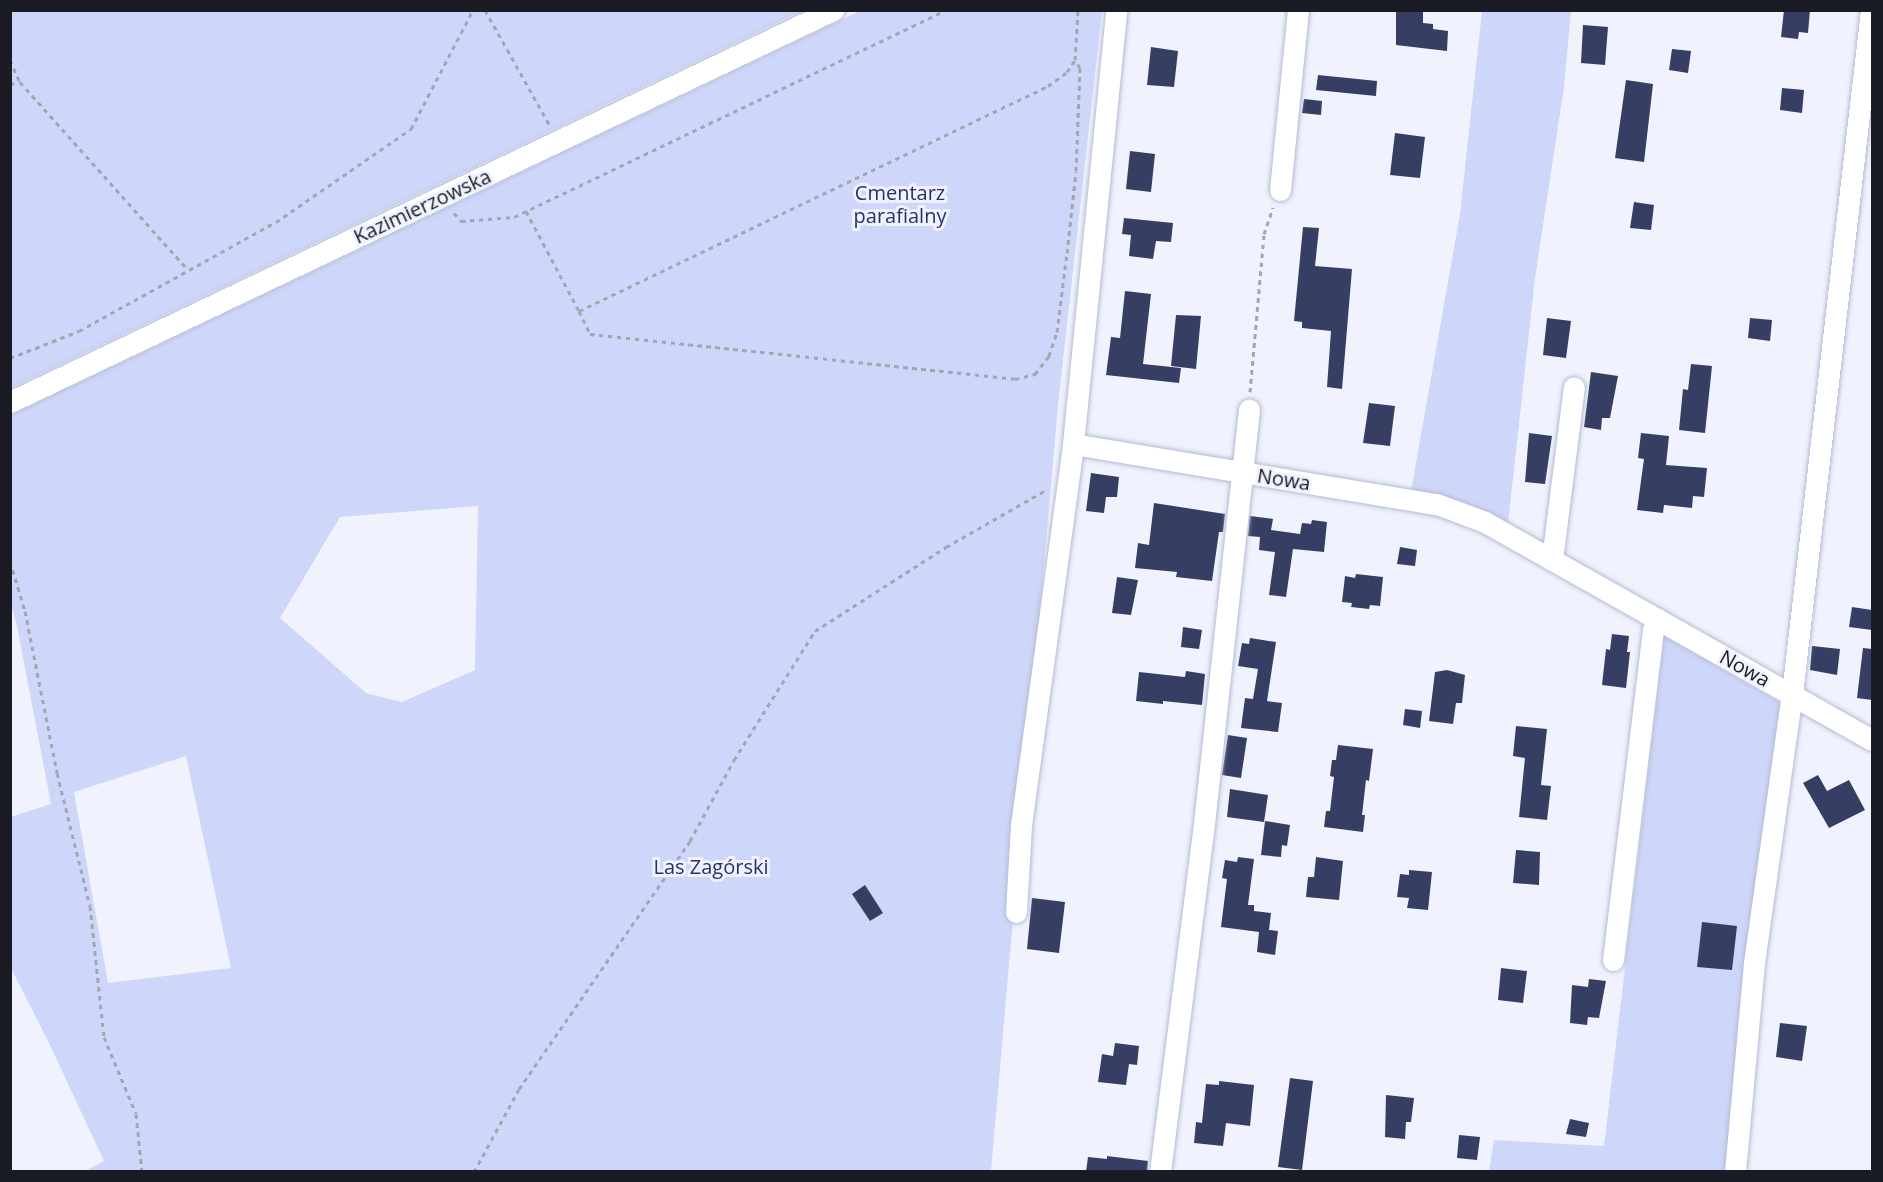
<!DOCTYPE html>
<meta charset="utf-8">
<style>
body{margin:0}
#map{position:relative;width:1883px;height:1182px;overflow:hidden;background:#f0f3fe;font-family:"Open Sans",sans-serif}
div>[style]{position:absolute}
.green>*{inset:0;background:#ced7f9}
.building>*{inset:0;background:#363f63}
.path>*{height:3px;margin-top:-1.5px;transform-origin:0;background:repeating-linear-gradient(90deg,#a3a6b0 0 4.5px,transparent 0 9px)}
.roads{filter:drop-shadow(0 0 2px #b4bbd4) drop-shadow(0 0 2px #b4bbd4)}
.minor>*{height:21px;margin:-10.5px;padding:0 10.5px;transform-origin:10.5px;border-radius:10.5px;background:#fff}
span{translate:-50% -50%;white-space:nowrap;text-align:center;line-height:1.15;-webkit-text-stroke:6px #f0f3fe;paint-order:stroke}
.park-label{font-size:20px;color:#293268}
.street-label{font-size:20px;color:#191c25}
.frame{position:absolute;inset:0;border:12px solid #191c25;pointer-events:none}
</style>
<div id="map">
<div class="green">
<i style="clip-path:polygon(11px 10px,802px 10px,802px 11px,11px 388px)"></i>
<i style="clip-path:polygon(evenodd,860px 11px,1102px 11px,1058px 405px,991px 1171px,85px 1171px,104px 1161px,48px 1041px,11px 968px,11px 817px,51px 804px,17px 626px,11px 605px,11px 415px,860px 11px,478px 506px,475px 670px,402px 702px,366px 693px,280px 618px,340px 517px,478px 506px,860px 11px,186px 756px,231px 968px,108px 983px,74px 792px,186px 756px)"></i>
<i style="clip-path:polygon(1482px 11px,1571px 11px,1564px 87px,1535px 278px,1508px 524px,1411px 491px,1460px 214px)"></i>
<i style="clip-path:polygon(1664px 636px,1781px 703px,1727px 1171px,1489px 1172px,1494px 1140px,1604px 1146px)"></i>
</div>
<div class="building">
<i style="clip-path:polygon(1396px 10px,1423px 10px,1423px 23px,1433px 24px,1433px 29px,1448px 31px,1447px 51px,1396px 45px)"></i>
<i style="clip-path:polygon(1784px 10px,1810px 10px,1808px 33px,1799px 32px,1798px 39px,1781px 37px)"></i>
<i style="clip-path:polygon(1583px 25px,1608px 27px,1605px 65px,1581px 63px)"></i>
<i style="clip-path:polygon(1151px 47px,1178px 51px,1174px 87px,1147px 85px)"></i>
<i style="clip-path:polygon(1672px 49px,1691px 51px,1688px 73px,1669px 70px)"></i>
<i style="clip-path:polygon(1318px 75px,1377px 81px,1376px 96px,1316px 90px)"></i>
<i style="clip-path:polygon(1626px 80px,1653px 84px,1644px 162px,1615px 158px)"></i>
<i style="clip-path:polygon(1782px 88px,1804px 90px,1802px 113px,1780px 110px)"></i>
<i style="clip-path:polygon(1304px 99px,1322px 101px,1321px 115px,1302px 113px)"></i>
<i style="clip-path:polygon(1395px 133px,1425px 137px,1420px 178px,1390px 175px)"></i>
<i style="clip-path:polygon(1130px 151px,1155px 154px,1151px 192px,1126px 189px)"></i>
<i style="clip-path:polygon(1634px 202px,1654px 205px,1651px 230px,1630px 228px)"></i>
<i style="clip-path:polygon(1124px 218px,1173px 223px,1171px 242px,1156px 241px,1153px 259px,1129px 256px,1131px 235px,1122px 234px)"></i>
<i style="clip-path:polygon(1303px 227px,1319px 228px,1315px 266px,1352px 269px,1342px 389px,1327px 387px,1331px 331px,1302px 328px,1302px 322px,1294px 321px)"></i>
<i style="clip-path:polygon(1125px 291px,1151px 294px,1143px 364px,1181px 368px,1179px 383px,1106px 375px,1111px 337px,1120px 338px)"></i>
<i style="clip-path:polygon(1176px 315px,1201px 316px,1196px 369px,1171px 366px)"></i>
<i style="clip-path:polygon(1547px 318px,1571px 321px,1566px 358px,1543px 355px)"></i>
<i style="clip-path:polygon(1750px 318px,1772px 320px,1770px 341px,1748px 338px)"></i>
<i style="clip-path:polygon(1691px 364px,1712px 366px,1705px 433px,1679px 430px,1683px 389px,1688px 390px)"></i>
<i style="clip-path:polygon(1591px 372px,1618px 376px,1610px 418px,1602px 418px,1601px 430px,1584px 427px)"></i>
<i style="clip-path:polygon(1369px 403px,1395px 406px,1390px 446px,1363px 443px)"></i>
<i style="clip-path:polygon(1529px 433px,1552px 436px,1545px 484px,1525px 482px)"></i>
<i style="clip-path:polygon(1641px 433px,1669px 436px,1666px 465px,1707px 468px,1704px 497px,1693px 496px,1692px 508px,1664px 505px,1663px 513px,1637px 510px,1644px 459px,1638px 458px)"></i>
<i style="clip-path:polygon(1091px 473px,1119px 477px,1117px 497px,1106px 497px,1104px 513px,1086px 511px)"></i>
<i style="clip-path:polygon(1154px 503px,1225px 514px,1223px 532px,1219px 532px,1212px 581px,1176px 577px,1177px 572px,1135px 568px,1138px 543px,1149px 545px)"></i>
<i style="clip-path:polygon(1250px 516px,1273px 519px,1271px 530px,1300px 534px,1302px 523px,1311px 524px,1312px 520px,1327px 522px,1324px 552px,1293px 549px,1286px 597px,1269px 595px,1275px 552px,1259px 550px,1260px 537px,1248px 536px)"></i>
<i style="clip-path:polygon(1400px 547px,1417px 550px,1415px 566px,1397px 564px)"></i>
<i style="clip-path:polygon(1356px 574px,1383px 577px,1380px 606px,1370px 605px,1369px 609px,1351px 607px,1352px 603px,1342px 602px,1345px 576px,1355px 578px)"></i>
<i style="clip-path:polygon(1117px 577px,1138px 580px,1131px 615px,1112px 613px)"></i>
<i style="clip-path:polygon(1852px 607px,1872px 610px,1872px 630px,1849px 627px)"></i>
<i style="clip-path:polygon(1183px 627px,1202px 630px,1199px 649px,1181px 647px)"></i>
<i style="clip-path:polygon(1612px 634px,1629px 636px,1627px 652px,1630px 652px,1626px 688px,1602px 685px,1606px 649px,1610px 650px)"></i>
<i style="clip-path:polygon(1250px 638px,1276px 642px,1267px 701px,1282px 703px,1278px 732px,1241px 728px,1245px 698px,1253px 699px,1258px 669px,1238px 666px,1242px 643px,1249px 644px)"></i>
<i style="clip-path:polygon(1812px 646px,1840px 649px,1837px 675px,1810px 670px)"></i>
<i style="clip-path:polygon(1863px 648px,1872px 649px,1872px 700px,1857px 698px)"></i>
<i style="clip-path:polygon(1447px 670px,1465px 675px,1462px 703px,1456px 703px,1453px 724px,1429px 721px,1435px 672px)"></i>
<i style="clip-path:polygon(1186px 671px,1205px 674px,1202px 705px,1163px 701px,1163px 704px,1136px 701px,1139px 672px,1185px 677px)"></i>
<i style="clip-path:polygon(1405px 709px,1422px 711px,1420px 728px,1403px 725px)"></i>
<i style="clip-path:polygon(1516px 726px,1547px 729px,1541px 785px,1551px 786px,1547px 820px,1519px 817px,1525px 758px,1513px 756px)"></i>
<i style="clip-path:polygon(1228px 735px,1247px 738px,1241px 778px,1222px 775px)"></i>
<i style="clip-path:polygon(1338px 745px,1373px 749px,1369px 781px,1366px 780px,1362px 815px,1365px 815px,1363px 832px,1324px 827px,1326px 811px,1330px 811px,1334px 777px,1330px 776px,1332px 760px,1336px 760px)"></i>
<i style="clip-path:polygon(1818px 775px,1827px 791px,1849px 780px,1865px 810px,1829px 828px,1803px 783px)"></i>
<i style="clip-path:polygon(1230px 789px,1268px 795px,1264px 822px,1227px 817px)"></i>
<i style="clip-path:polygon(1265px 821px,1290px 825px,1287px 846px,1282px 845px,1281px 857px,1261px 855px)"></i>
<i style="clip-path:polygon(1516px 850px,1540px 852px,1539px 885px,1513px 883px)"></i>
<i style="clip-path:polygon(1238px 857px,1254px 859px,1248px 905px,1254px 905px,1254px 911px,1271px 913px,1269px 930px,1278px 931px,1275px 955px,1257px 952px,1259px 932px,1221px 927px,1227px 879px,1222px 878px,1225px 860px,1237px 862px)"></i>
<i style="clip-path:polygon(1316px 857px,1343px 861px,1339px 900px,1306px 897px,1308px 877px,1314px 877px)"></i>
<i style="clip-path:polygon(1409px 870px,1432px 872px,1428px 910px,1407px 908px,1409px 898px,1397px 897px,1400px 874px,1409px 875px)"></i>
<i style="clip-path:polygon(865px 885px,883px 913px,870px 921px,852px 894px)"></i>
<i style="clip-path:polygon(1032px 898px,1065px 902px,1059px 953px,1027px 949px)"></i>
<i style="clip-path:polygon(1702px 922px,1737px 926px,1732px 970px,1697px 967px)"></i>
<i style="clip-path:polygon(1501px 968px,1527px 971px,1523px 1003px,1498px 1000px)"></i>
<i style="clip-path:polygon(1589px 979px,1606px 981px,1599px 1018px,1588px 1017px,1587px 1025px,1570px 1023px,1572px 985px,1588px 987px)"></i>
<i style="clip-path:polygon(1780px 1023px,1807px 1026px,1802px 1061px,1776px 1057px)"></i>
<i style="clip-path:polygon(1115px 1043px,1139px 1046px,1137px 1065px,1129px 1064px,1126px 1085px,1098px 1082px,1102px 1054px,1113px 1056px)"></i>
<i style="clip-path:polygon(1290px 1078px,1313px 1081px,1302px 1170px,1278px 1167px)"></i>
<i style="clip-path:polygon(1219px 1081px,1254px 1085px,1250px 1126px,1226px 1123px,1223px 1146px,1194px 1143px,1196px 1122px,1202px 1123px,1206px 1084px,1219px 1085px)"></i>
<i style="clip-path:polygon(1386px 1095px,1414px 1098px,1411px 1122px,1406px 1122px,1405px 1139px,1385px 1137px)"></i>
<i style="clip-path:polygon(1570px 1119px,1589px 1123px,1586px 1137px,1566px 1134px)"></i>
<i style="clip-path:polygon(1459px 1135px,1480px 1137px,1477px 1160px,1457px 1158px)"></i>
<i style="clip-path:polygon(1107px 1156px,1148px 1161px,1147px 1172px,1086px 1172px,1088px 1157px,1107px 1159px)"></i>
</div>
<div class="path">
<i style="left:485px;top:10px;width:131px;rotate:60.7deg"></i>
<i style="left:10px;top:60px;width:24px;rotate:66deg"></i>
<i style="left:10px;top:84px;width:10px;rotate:-11deg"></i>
<i style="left:20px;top:82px;width:252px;rotate:48.2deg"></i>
<i style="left:526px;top:211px;width:113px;rotate:62.1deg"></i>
<i style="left:579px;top:311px;width:520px;rotate:-25.63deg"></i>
<i style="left:1048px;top:86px;width:24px;rotate:-36deg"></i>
<i style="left:1067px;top:72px;width:14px;rotate:-56deg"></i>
<i style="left:1075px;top:60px;width:50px;rotate:-86.6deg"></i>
<i style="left:454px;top:213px;width:11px;rotate:49deg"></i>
<i style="left:461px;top:221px;width:53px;rotate:-4.3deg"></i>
<i style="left:514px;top:217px;width:480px;rotate:-25.6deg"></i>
<i style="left:579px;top:311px;width:25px;rotate:64deg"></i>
<i style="left:590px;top:334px;width:427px;rotate:6deg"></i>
<i style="left:1015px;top:379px;width:21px;rotate:-14deg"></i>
<i style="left:1035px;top:374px;width:23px;rotate:-52deg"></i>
<i style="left:1049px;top:356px;width:25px;rotate:-72deg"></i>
<i style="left:1057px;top:332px;width:80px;rotate:-82.8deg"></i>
<i style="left:1067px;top:253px;width:82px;rotate:-83.7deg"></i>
<i style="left:1076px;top:171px;width:103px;rotate:-87.8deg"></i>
<i style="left:1080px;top:68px;width:9px;rotate:-122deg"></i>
<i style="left:10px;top:358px;width:74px;rotate:-21.4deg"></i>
<i style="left:79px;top:331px;width:225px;rotate:-29deg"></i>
<i style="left:276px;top:222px;width:164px;rotate:-34.6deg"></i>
<i style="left:411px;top:129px;width:134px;rotate:-62.5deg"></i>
<i style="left:1250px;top:392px;width:159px;rotate:-84.9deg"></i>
<i style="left:1264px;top:234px;width:28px;rotate:-71deg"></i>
<i style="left:10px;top:561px;width:52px;rotate:73.3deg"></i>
<i style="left:25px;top:611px;width:165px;rotate:78.8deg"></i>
<i style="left:57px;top:773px;width:137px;rotate:76.1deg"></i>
<i style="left:90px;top:906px;width:132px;rotate:83.9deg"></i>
<i style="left:104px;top:1037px;width:83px;rotate:67.4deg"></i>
<i style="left:136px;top:1114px;width:58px;rotate:84.1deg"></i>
<i style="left:474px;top:1172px;width:94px;rotate:-61.5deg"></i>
<i style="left:519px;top:1089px;width:301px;rotate:-55.4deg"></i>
<i style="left:690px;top:841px;width:92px;rotate:-61.5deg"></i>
<i style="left:734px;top:760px;width:152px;rotate:-57.9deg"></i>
<i style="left:815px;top:631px;width:156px;rotate:-32.7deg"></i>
<i style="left:946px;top:547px;width:115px;rotate:-29.7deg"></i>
</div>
<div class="roads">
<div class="minor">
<i style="left:1280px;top:190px;width:181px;rotate:-84.3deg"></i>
<i style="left:10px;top:402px;width:912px;rotate:-25.47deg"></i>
<i style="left:1073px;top:444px;width:369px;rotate:9.4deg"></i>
<i style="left:1437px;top:504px;width:51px;rotate:20.6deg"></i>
<i style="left:1485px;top:522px;width:444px;rotate:29.4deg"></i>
<i style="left:1552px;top:560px;width:174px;rotate:-82.8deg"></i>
<i style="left:1016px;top:912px;width:87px;rotate:-86.7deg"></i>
<i style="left:1021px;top:825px;width:385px;rotate:-82.2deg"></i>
<i style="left:1073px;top:444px;width:436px;rotate:-84.3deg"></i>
<i style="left:1613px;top:960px;width:333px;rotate:-83.1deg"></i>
<i style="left:1653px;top:629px;width:11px;rotate:-63deg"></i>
<i style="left:1160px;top:1172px;width:342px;rotate:-82.8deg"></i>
<i style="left:1203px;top:833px;width:426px;rotate:-83.8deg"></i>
<i style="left:1735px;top:1172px;width:210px;rotate:-84.8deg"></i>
<i style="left:1754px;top:963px;width:272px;rotate:-82deg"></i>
<i style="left:1792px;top:694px;width:689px;rotate:-83.41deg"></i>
</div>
</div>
<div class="park-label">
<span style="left:900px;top:204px">Cmentarz<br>parafialny</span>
<span style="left:711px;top:866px">Las Zagórski</span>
</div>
<div class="street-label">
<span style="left:422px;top:206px;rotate:-25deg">Kazimierzowska</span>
<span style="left:1284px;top:479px;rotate:9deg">Nowa</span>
<span style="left:1745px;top:668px;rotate:29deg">Nowa</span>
</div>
<div class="frame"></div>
</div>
